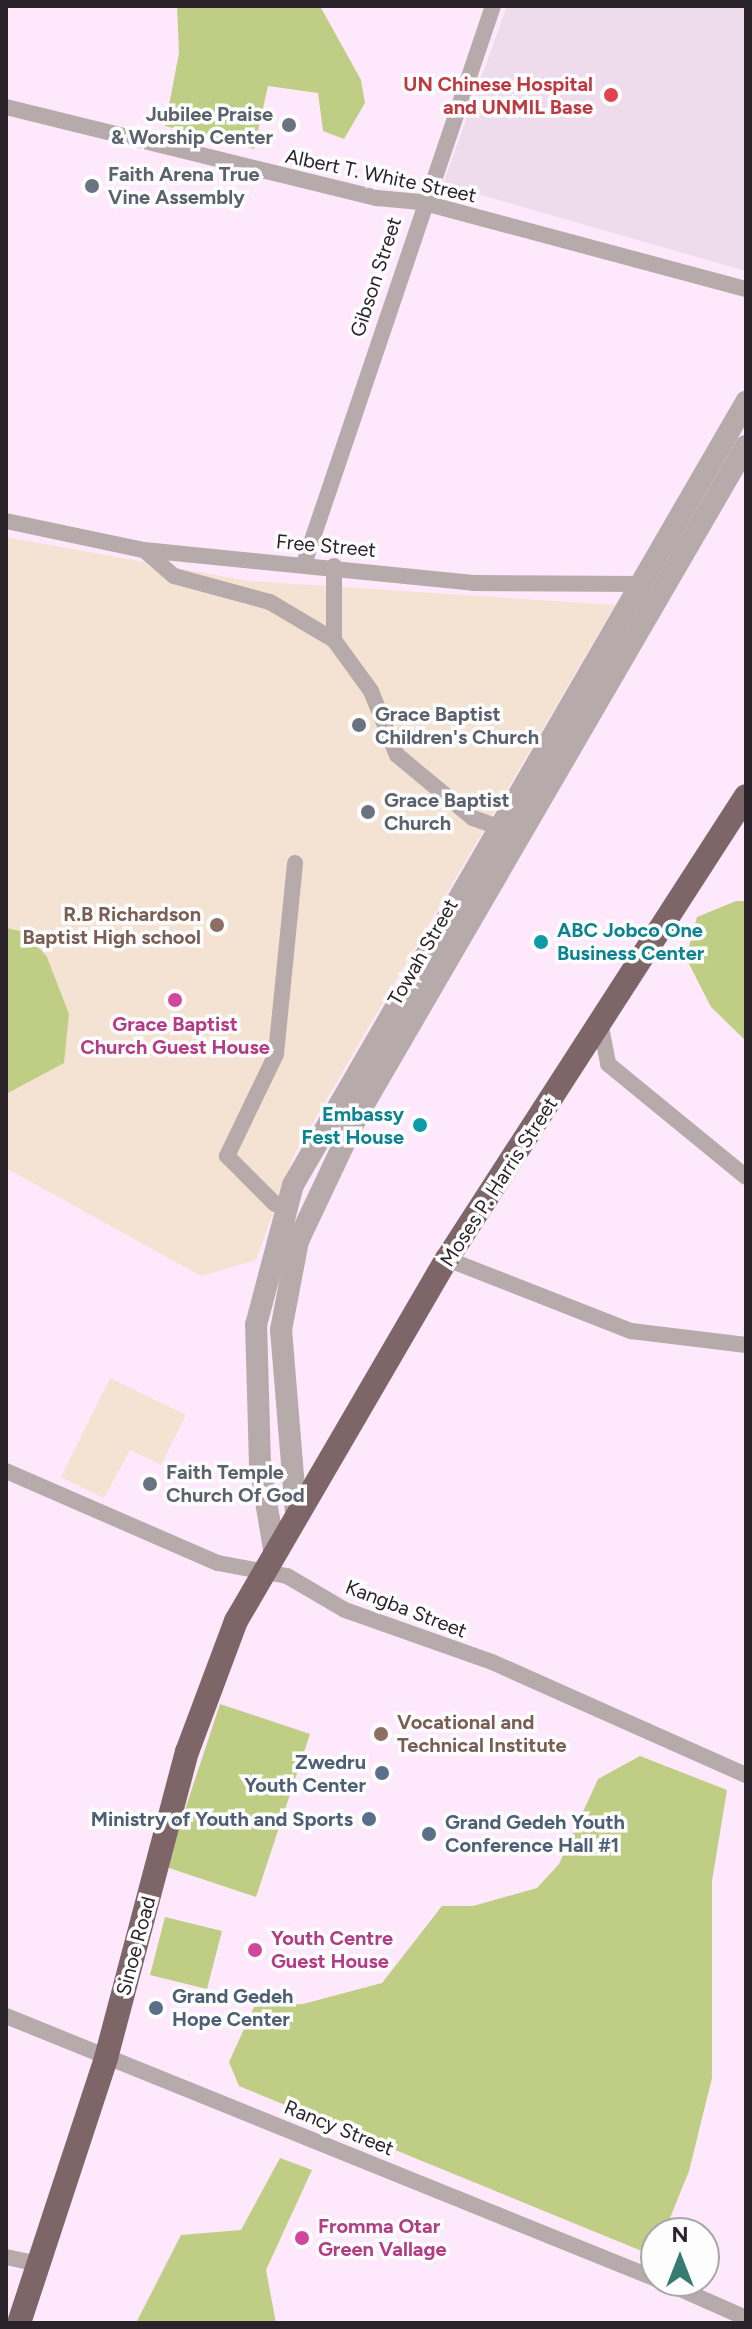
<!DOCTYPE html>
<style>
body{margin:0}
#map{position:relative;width:752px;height:2329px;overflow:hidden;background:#fde8fc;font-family:Figtree,sans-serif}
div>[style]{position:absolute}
.education>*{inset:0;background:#f4e3d2}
.medical>*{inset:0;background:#eedbec}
.green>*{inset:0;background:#c0ce85}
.minor>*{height:16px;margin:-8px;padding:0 8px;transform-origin:8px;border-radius:8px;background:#b7aaab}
.tertiary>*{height:22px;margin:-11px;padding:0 11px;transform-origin:11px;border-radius:11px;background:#b7aaab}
.trunk>*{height:24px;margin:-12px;padding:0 12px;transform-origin:12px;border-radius:12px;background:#7e6668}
.dots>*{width:22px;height:22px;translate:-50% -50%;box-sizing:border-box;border:4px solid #fdfdfd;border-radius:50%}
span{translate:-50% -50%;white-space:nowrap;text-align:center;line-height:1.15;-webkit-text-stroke:7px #fdfdfd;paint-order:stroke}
.health-label{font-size:20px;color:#be3a42;font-weight:700}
.right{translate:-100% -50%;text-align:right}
.worship-label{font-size:20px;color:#5b616d;font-weight:700}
.left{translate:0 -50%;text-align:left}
.street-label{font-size:20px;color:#2a232a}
.education-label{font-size:20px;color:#785e54;font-weight:700}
.culture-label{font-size:20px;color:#0d838f;font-weight:700}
.hotel-label{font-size:20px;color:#b23c85;font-weight:700}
.service-label{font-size:20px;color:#4e5e75;font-weight:700}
.frame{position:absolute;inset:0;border:8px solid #2a232a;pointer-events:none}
.north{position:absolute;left:640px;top:2217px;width:80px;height:80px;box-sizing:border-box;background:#fdfdfd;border:2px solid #a9a6a9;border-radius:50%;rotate:0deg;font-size:22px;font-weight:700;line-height:32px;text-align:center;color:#2a232a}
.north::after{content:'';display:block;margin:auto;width:28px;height:36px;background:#377c71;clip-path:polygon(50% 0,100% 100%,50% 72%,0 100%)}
</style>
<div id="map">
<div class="education">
<i style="clip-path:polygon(6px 537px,249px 581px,615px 605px,294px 1155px,256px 1260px,201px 1276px,6px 1168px)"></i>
<i style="clip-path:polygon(110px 1378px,186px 1415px,161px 1465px,130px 1450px,104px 1498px,61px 1477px)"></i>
</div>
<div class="medical">
<i style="clip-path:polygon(507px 6px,746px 6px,746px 271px,443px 184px)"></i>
</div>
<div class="green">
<i style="clip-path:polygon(177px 6px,320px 6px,361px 80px,365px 103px,344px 139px,323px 131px,318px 93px,268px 86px,254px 149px,165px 126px,179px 53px)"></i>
<i style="clip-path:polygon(736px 901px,746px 901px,746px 1041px,711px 1007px,686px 958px,697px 917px)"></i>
<i style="clip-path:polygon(6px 928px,25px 932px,47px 957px,69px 1014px,64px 1063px,6px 1094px)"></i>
<i style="clip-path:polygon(220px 1704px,310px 1734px,256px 1897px,166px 1867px)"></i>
<i style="clip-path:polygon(640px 1756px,727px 1790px,712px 1881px,712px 2078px,689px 2171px,664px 2233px,656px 2233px,654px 2256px,239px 2086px,229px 2062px,254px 2007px,303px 2004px,382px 1983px,442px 1906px,473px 1906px,537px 1888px,559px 1864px,598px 1779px)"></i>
<i style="clip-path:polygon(165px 1917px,222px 1931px,207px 1989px,150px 1975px)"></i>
<i style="clip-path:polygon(280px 2158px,312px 2170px,266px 2270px,276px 2323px,136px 2323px,181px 2235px,241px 2230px)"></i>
</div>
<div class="minor">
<i style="left:6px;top:107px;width:382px;rotate:13.8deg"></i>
<i style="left:377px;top:198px;width:44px;rotate:5.2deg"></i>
<i style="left:421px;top:202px;width:336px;rotate:15deg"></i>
<i style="left:6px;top:521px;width:141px;rotate:11.9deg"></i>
<i style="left:144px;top:550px;width:331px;rotate:5.7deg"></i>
<i style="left:473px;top:583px;width:171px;rotate:0.3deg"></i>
<i style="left:144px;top:550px;width:40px;rotate:41deg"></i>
<i style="left:174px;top:576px;width:99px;rotate:15.2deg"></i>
<i style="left:270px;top:602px;width:74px;rotate:30.7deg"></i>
<i style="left:334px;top:640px;width:63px;rotate:54deg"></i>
<i style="left:371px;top:691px;width:69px;rotate:67.9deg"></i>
<i style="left:397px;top:755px;width:99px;rotate:39.7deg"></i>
<i style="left:473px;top:818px;width:23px;rotate:20deg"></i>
<i style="left:304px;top:564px;width:589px;rotate:-71.29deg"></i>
<i style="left:334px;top:566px;width:74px;rotate:90deg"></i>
<i style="left:601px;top:1027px;width:38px;rotate:79deg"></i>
<i style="left:608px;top:1064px;width:178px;rotate:39.3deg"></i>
<i style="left:275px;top:1204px;width:68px;rotate:-135deg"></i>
<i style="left:227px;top:1156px;width:113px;rotate:-64.3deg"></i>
<i style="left:276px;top:1054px;width:192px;rotate:-84.3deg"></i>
<i style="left:447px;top:1259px;width:198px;rotate:21.4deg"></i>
<i style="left:631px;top:1331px;width:116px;rotate:6.9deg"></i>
<i style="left:6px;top:1471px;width:231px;rotate:23.5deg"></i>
<i style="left:218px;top:1563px;width:70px;rotate:10.7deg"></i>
<i style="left:287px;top:1576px;width:67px;rotate:30.4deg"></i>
<i style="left:345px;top:1610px;width:156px;rotate:19.5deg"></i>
<i style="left:492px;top:1662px;width:278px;rotate:24deg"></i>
<i style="left:6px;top:2016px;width:701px;rotate:22.03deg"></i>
<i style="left:6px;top:2257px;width:33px;rotate:12deg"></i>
<i style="left:662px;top:2281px;width:92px;rotate:23.8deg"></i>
</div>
<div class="tertiary">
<i style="left:296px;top:1512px;width:183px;rotate:-94.7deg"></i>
<i style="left:281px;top:1330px;width:91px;rotate:-79.2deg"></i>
<i style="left:298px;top:1241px;width:138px;rotate:-64.7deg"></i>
<i style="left:357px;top:1116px;width:775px;rotate:-59.86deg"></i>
<i style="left:274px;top:1549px;width:85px;rotate:-99.5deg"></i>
<i style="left:260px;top:1465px;width:140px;rotate:-91.6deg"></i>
<i style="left:256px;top:1325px;width:145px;rotate:-75.2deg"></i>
<i style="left:293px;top:1185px;width:905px;rotate:-59.95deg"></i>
</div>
<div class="trunk">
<i style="left:19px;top:2323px;width:279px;rotate:-71.8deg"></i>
<i style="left:106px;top:2058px;width:317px;rotate:-75.2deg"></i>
<i style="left:187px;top:1752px;width:140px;rotate:-69.5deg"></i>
<i style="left:236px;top:1621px;width:419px;rotate:-59.8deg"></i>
<i style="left:447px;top:1259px;width:551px;rotate:-57.15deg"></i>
</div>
<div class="dots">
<i style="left:611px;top:95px;background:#e0444e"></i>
<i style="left:289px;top:125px;background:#6b7280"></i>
<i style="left:92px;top:186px;background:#6b7280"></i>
<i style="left:359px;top:725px;background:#6b7280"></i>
<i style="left:368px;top:812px;background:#6b7280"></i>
<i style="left:217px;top:925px;background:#8d6e63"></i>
<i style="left:541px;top:942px;background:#0f9aa8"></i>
<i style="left:175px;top:1000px;background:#d1479c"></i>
<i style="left:420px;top:1125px;background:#0f9aa8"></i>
<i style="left:150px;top:1484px;background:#6b7280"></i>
<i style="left:381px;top:1734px;background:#8d6e63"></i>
<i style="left:382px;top:1773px;background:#5c6f8a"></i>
<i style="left:369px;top:1819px;background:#5c6f8a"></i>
<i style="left:429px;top:1834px;background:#5c6f8a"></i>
<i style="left:255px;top:1950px;background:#d1479c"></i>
<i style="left:156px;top:2008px;background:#5c6f8a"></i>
<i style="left:302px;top:2238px;background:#d1479c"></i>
</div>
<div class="health-label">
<span class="right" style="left:593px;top:96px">UN Chinese Hospital<br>and UNMIL Base</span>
</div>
<div class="worship-label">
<span class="right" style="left:273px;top:126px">Jubilee Praise<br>&amp; Worship Center</span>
<span class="left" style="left:108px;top:186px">Faith Arena True<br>Vine Assembly</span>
<span class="left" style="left:375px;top:726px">Grace Baptist<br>Children's Church</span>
<span class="left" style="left:384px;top:812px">Grace Baptist<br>Church</span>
<span class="left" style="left:166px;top:1484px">Faith Temple<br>Church Of God</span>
</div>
<div class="street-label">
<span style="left:381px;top:176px;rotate:12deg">Albert T. White Street</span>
<span style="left:376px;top:277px;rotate:-72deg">Gibson Street</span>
<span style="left:326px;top:546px;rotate:5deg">Free Street</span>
<span style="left:423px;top:952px;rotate:-60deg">Towah Street</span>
<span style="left:499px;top:1182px;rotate:-57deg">Moses P. Harris Street</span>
<span style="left:406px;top:1609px;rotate:21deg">Kangba Street</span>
<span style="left:136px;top:1946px;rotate:-75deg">Sinoe Road</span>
<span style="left:339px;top:2128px;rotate:22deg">Rancy Street</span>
</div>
<div class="education-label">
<span class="right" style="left:201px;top:926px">R.B Richardson<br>Baptist High school</span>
<span class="left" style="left:397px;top:1734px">Vocational and<br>Technical Institute</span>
</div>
<div class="culture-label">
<span class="left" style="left:557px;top:942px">ABC Jobco One<br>Business Center</span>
<span class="right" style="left:404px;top:1126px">Embassy<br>Fest House</span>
</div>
<div class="hotel-label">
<span style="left:175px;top:1036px">Grace Baptist<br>Church Guest House</span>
<span class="left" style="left:271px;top:1950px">Youth Centre<br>Guest House</span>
<span class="left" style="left:318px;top:2238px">Fromma Otar<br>Green Vallage</span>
</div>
<div class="service-label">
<span class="right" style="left:366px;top:1774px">Zwedru<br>Youth Center</span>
<span class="right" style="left:353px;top:1819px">Ministry of Youth and Sports</span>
<span class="left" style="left:445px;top:1834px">Grand Gedeh Youth<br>Conference Hall #1</span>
<span class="left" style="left:172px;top:2008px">Grand Gedeh<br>Hope Center</span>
</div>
<div class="frame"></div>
<div class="north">N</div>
</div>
